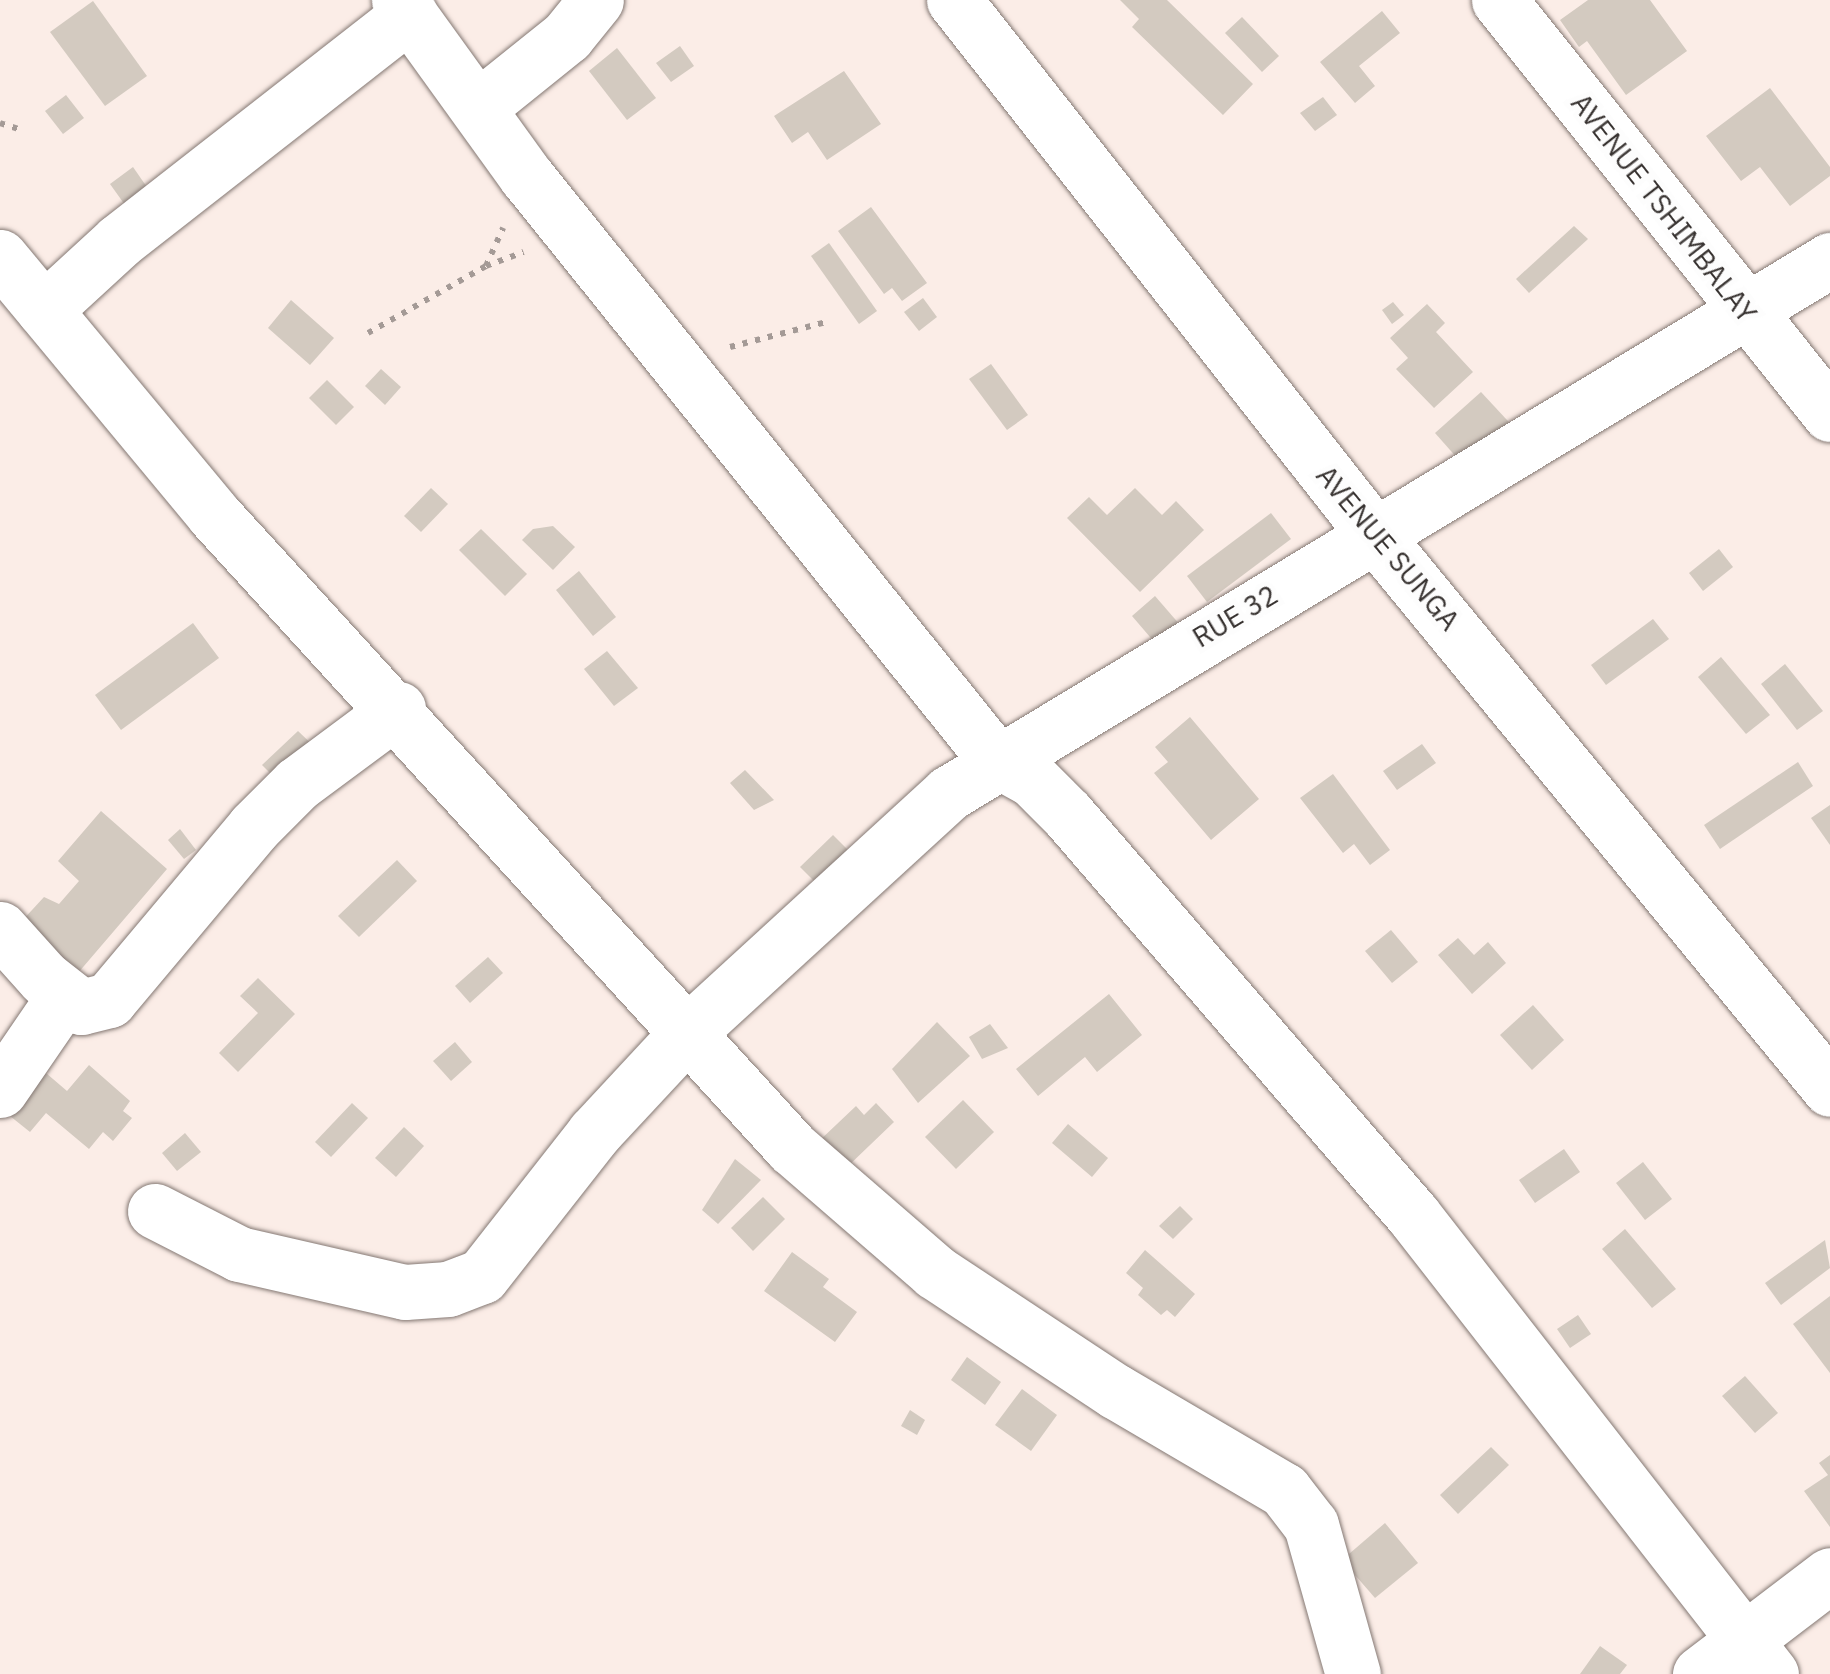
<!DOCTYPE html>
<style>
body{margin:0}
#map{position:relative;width:1830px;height:1674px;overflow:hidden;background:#fbede7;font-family:"IBM Plex Sans",sans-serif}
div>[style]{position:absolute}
.building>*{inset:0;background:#d3cac0}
.path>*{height:6px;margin-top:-3px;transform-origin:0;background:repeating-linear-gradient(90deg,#a49a96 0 5px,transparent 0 13px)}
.roads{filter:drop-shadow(0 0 2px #847873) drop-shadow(0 0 2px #847873)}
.minor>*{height:55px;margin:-27.5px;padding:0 27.5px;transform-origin:27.5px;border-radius:27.5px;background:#fff}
span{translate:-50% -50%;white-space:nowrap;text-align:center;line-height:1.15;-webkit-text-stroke:10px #fdfdfd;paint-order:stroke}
.street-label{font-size:28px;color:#383331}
</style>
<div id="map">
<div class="building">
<i style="clip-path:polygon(1120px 0,1167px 0,1253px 84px,1223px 115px,1132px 27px,1139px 19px)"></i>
<i style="clip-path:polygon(1588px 0,1650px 0,1687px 51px,1626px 95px,1587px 41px,1579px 47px,1560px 20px)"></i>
<i style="clip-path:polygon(93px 1px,147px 76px,105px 106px,50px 32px)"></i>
<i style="clip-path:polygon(1382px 11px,1400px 33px,1359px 66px,1375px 86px,1355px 103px,1320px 62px)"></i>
<i style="clip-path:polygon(1242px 17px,1279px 56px,1262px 72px,1225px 33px)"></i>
<i style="clip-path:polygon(680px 46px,694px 66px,671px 82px,656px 63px)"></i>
<i style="clip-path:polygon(617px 48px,656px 98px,627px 120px,589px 71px)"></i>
<i style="clip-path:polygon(844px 71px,881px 124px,827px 160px,808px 132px,792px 143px,774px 116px)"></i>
<i style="clip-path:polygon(1770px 88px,1830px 167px,1830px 176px,1790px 206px,1760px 167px,1741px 181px,1706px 136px)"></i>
<i style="clip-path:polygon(66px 95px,84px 118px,63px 134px,45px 111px)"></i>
<i style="clip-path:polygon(1323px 97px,1337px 115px,1315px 131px,1300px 113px)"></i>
<i style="clip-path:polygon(133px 167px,158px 203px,135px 219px,110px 184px)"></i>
<i style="clip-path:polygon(871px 207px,927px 283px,902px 301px,892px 288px,884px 294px,838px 231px)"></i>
<i style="clip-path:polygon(1574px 226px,1588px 239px,1529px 293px,1516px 279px)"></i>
<i style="clip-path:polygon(829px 243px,877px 311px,859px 324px,811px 256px)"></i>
<i style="clip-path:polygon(923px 298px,937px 317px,919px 331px,904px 312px)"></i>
<i style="clip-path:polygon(291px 300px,334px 338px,310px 365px,268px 328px)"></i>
<i style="clip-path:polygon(1393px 302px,1404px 315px,1392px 324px,1382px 310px)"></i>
<i style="clip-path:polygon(1427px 304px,1445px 323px,1436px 332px,1473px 372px,1434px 408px,1396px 369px,1408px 358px,1390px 338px)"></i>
<i style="clip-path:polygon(991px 364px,1028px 415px,1007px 430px,969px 379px)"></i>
<i style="clip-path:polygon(381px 369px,401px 387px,385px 405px,365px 386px)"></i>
<i style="clip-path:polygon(327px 380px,354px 407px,336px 425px,309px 398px)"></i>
<i style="clip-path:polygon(1481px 392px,1520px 434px,1473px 476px,1435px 433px)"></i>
<i style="clip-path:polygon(431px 488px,448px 504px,421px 532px,404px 516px)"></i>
<i style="clip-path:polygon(1135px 488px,1162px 515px,1176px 501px,1204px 530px,1140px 592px,1067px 518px,1089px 497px,1107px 515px)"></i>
<i style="clip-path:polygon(1271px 513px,1291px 539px,1207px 602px,1187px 576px)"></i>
<i style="clip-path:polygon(553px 526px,575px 547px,553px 570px,522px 540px,533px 529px)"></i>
<i style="clip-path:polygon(481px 529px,527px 574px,505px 596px,459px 550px)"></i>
<i style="clip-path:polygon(1719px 549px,1733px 567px,1703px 591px,1689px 573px)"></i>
<i style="clip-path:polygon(579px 571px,616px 617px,593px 636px,556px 590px)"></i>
<i style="clip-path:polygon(1155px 596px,1181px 626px,1156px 644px,1132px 616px)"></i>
<i style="clip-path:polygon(1653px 619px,1669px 639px,1606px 685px,1591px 665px)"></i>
<i style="clip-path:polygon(193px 623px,219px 658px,121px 730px,95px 695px)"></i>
<i style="clip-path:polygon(607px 651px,638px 688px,614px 706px,584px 669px)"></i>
<i style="clip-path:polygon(1721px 657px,1770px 715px,1746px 734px,1698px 677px)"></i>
<i style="clip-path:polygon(1785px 664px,1823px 711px,1797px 730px,1761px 684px)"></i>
<i style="clip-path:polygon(1190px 717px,1259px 799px,1211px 840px,1154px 773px,1168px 762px,1155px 747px)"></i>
<i style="clip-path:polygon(298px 731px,320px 752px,284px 787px,262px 765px)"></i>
<i style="clip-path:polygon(1422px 744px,1436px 763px,1397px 790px,1383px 771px)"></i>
<i style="clip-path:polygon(1798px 762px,1813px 786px,1720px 849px,1704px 825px)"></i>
<i style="clip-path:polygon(745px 770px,774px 800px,754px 810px,730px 783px)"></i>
<i style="clip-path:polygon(1333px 774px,1390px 850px,1370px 865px,1354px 844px,1343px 853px,1300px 798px)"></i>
<i style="clip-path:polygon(1830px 805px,1830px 845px,1811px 818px)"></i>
<i style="clip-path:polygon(101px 811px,167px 869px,78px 973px,20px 923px,44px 897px,59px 904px,79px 881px,58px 861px)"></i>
<i style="clip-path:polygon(180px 829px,196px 850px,184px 859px,168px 840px)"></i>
<i style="clip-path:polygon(833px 835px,853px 855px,820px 887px,800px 867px)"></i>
<i style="clip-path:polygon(397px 860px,417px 881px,359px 937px,338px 916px)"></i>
<i style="clip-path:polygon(1391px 930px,1418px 962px,1392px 983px,1365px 951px)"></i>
<i style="clip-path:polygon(1458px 938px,1474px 955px,1488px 942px,1506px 963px,1472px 994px,1438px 955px)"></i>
<i style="clip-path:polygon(488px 957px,503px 973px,470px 1003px,455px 986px)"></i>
<i style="clip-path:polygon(258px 978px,295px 1014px,238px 1072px,219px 1053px,258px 1013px,240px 996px)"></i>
<i style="clip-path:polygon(1109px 994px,1142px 1035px,1097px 1072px,1085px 1057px,1038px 1096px,1016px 1069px)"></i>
<i style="clip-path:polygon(1533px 1005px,1564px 1040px,1532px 1070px,1500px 1035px)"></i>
<i style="clip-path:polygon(937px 1022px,970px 1056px,918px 1103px,892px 1069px)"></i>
<i style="clip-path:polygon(990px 1024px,1008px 1048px,982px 1059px,969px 1037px)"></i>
<i style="clip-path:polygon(455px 1042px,472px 1062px,451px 1081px,433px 1061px)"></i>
<i style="clip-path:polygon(89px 1065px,130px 1101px,123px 1111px,132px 1118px,113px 1141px,103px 1132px,89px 1149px,46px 1113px,30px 1132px,10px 1116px,46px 1073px,67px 1091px)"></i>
<i style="clip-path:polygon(963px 1100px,994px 1132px,956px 1169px,925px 1137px)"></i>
<i style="clip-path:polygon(352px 1103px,368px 1118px,331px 1157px,315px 1142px)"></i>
<i style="clip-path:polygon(876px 1103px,894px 1122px,845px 1169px,818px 1142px,856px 1106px,864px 1115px)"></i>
<i style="clip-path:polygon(1068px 1124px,1108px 1158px,1092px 1177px,1052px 1143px)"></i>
<i style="clip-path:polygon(404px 1127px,424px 1146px,396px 1177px,375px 1158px)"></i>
<i style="clip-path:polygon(185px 1133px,201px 1152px,177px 1171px,162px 1153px)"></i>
<i style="clip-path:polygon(1564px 1149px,1580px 1172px,1535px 1203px,1519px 1180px)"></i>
<i style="clip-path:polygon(735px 1159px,761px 1180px,718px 1224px,702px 1210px)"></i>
<i style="clip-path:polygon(1643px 1162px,1672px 1199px,1645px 1220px,1616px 1183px)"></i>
<i style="clip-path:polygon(763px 1197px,785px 1219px,753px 1251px,731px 1228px)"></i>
<i style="clip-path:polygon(1180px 1206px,1193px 1219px,1173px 1239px,1159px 1226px)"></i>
<i style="clip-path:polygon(1625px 1229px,1676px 1289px,1652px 1308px,1602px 1249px)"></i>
<i style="clip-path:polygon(1825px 1240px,1830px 1268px,1781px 1305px,1765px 1283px)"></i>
<i style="clip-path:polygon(1145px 1250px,1195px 1294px,1175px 1317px,1167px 1310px,1161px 1315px,1138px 1295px,1143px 1288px,1126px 1273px)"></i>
<i style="clip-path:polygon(792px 1252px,829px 1279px,823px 1287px,857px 1312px,835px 1342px,764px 1291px)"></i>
<i style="clip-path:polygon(1830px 1296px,1830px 1373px,1793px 1324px)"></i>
<i style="clip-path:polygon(1578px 1315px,1591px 1334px,1570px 1348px,1557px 1329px)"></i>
<i style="clip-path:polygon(967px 1357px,1001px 1382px,985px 1405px,951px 1380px)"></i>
<i style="clip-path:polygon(1745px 1376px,1778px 1413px,1755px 1433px,1722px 1396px)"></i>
<i style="clip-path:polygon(1022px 1389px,1057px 1415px,1031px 1451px,995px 1425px)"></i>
<i style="clip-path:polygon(910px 1410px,925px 1420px,917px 1435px,901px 1426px)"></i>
<i style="clip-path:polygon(1491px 1447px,1509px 1465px,1458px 1514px,1440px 1495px)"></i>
<i style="clip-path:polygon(1830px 1455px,1830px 1527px,1804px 1491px,1828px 1475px,1819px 1463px)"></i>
<i style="clip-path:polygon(1385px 1523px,1418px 1563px,1375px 1598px,1342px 1560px)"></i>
<i style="clip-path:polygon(1600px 1646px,1627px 1665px,1620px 1674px,1580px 1674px)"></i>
</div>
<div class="path">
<i style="left:0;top:123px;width:20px;rotate:18deg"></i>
<i style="left:486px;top:266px;width:40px;rotate:-20.2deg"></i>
<i style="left:368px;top:333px;width:136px;rotate:-29.6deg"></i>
<i style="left:486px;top:266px;width:42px;rotate:-65.9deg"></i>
<i style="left:730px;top:347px;width:99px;rotate:-14.6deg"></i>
</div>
<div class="roads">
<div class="minor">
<i style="left:399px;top:0;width:217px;rotate:54.2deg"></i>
<i style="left:526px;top:176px;width:748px;rotate:51.18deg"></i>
<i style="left:995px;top:759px;width:43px;rotate:28.9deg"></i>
<i style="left:1033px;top:780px;width:48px;rotate:45deg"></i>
<i style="left:1067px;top:814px;width:530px;rotate:49.21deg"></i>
<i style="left:1413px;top:1215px;width:582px;rotate:52.05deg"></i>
<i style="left:954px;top:0;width:679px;rotate:51.81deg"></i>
<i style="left:1374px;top:534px;width:718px;rotate:50.59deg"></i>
<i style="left:1499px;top:0;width:530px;rotate:51.36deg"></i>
<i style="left:480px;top:106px;width:112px;rotate:-38.8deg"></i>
<i style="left:567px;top:36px;width:46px;rotate:-51.1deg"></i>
<i style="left:0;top:257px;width:335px;rotate:50.3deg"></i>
<i style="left:214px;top:515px;width:857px;rotate:47.6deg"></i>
<i style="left:792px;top:1148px;width:189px;rotate:40.9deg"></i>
<i style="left:935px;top:1272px;width:216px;rotate:33.5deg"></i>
<i style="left:1115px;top:1391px;width:196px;rotate:30.4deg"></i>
<i style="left:1284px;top:1490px;width:44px;rotate:52.4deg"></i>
<i style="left:1311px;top:1525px;width:155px;rotate:74.3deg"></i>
<i style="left:44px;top:310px;width:102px;rotate:-42.6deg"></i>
<i style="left:119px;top:241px;width:369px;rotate:-38deg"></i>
<i style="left:0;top:929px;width:66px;rotate:48.1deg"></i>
<i style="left:44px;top:978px;width:47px;rotate:38.1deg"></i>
<i style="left:81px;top:1007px;width:29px;rotate:-14deg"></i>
<i style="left:109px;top:1000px;width:226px;rotate:-50deg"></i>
<i style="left:254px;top:827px;width:61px;rotate:-45deg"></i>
<i style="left:297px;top:784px;width:126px;rotate:-36.6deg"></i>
<i style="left:0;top:1090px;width:115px;rotate:-55.6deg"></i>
<i style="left:155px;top:1211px;width:94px;rotate:27.1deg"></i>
<i style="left:239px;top:1254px;width:170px;rotate:12.9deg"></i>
<i style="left:405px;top:1292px;width:43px;rotate:-4deg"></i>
<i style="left:448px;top:1289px;width:36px;rotate:-21deg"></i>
<i style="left:482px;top:1276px;width:182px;rotate:-51.9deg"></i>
<i style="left:594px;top:1133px;width:135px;rotate:-47.1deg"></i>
<i style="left:686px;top:1034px;width:357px;rotate:-42.5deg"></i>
<i style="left:949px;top:793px;width:1030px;rotate:-31.17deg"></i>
<i style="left:1700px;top:1674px;width:163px;rotate:-37.3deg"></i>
</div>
</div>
<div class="street-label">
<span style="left:1664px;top:208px;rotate:52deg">AVENUE TSHIMBALAY</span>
<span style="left:1388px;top:548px;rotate:50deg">AVENUE SUNGA</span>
<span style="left:1235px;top:616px;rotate:-31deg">RUE 32</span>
</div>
</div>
